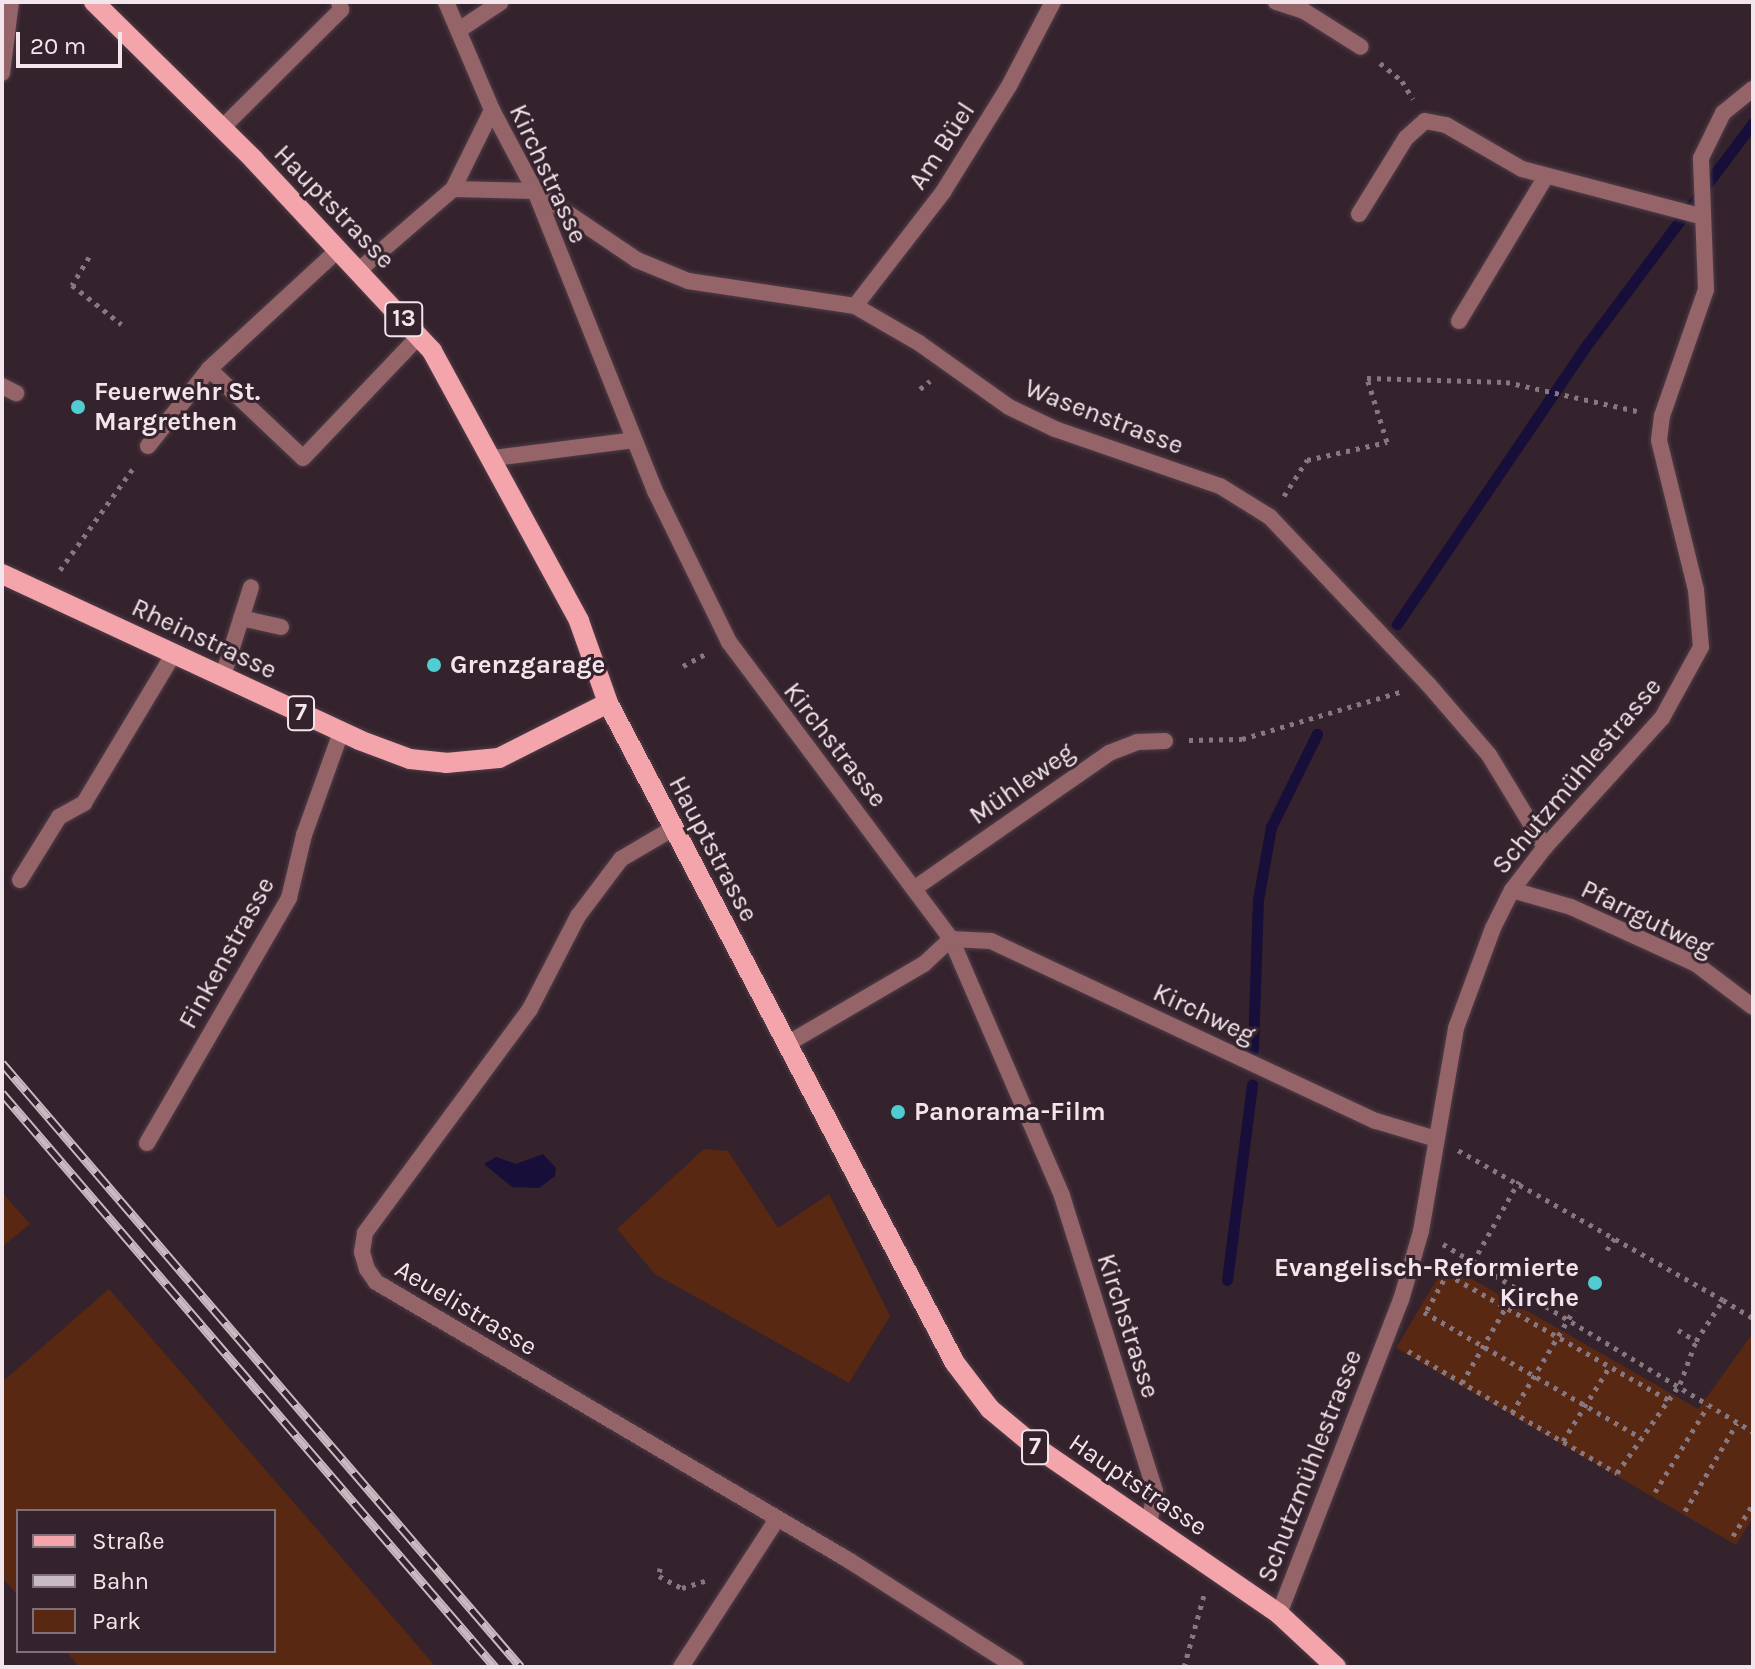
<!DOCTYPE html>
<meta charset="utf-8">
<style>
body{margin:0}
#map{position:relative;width:1755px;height:1669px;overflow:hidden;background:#34222c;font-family:Karla,sans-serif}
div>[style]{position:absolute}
.green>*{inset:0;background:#592813}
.water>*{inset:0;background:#170e39}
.stream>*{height:11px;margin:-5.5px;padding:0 5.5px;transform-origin:5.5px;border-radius:5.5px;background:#170e39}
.path>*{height:5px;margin-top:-2.5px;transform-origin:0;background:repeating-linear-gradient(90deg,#877780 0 4px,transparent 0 10px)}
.roads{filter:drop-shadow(0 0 2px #4f3d47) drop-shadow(0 0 2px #4f3d47)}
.service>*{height:16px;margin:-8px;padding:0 8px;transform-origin:8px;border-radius:8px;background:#946468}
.minor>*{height:16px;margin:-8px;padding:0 8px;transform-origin:8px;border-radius:8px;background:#946468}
.primary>*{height:20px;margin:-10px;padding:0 10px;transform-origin:10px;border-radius:10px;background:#f4a4ab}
.rail>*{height:9px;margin-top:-4.5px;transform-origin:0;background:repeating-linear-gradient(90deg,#34222c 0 18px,#c8bac2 0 36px);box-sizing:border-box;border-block:2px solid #c8bac2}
.dots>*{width:22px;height:22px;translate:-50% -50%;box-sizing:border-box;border:4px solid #34222c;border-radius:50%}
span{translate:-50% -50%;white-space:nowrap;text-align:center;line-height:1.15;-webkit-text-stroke:6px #34222c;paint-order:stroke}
.shield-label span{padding:2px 6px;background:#34222c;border:2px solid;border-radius:6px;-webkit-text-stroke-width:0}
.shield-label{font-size:24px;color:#f2e5ec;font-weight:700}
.street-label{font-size:26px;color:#f2e5ec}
.poi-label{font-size:26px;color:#f2e5ec;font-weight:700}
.left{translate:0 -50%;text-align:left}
.right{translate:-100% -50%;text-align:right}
.frame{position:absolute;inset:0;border:4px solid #f2e5ec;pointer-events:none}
.legend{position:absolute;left:16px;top:1509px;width:260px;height:144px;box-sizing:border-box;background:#34222c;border:2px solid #807079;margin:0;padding:10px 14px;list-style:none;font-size:24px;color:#f2e5ec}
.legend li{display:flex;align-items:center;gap:16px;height:40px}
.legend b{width:40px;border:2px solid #807079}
.scale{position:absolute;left:16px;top:32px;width:106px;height:36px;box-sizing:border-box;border:4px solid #f2e5ec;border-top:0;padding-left:10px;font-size:24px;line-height:28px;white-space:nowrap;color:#f2e5ec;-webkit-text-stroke:6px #34222c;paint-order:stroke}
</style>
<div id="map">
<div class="green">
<i style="clip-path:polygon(704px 1149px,728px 1151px,778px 1228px,829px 1194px,890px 1316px,849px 1383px,655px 1274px,617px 1229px)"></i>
<i style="clip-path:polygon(2px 1192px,30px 1224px,2px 1247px)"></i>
<i style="clip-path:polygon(1446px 1264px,1698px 1409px,1753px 1333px,1753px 1517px,1736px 1545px,1396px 1348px)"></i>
<i style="clip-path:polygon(109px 1289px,436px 1667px,79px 1667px,66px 1651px,274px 1651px,274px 1511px,18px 1511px,18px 1596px,2px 1577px,2px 1382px)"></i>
</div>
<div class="water">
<i style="clip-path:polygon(543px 1154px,556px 1168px,555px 1176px,539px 1188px,512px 1187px,484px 1164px,496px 1157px,516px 1164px)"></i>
</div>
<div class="stream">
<i style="left:1397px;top:624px;width:341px;rotate:-55.8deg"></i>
<i style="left:1589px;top:342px;width:274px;rotate:-53.2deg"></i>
<i style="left:1253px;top:1049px;width:149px;rotate:-88.1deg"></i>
<i style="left:1258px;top:900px;width:74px;rotate:-79.9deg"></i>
<i style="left:1271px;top:827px;width:104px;rotate:-63.7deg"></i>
<i style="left:1227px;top:1280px;width:197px;rotate:-82.7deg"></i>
</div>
<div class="path">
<i style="left:1380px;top:63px;width:28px;rotate:39deg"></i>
<i style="left:1402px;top:81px;width:21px;rotate:59deg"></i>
<i style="left:89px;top:257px;width:33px;rotate:121deg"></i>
<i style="left:72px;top:285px;width:63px;rotate:38.5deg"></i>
<i style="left:920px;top:389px;width:13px;rotate:-39deg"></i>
<i style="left:1284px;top:496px;width:43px;rotate:-57.4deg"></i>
<i style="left:1307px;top:460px;width:82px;rotate:-12.7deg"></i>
<i style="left:1387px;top:442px;width:67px;rotate:-107.4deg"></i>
<i style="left:1367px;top:378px;width:139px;rotate:1.6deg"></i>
<i style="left:1506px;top:382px;width:134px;rotate:12.5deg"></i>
<i style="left:60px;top:570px;width:127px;rotate:-54.3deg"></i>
<i style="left:683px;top:666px;width:27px;rotate:-28deg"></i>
<i style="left:1189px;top:740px;width:53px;rotate:-1.1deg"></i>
<i style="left:1242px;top:739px;width:165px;rotate:-16.6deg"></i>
<i style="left:1443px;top:1244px;width:363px;rotate:31.2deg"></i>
<i style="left:1607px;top:1250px;width:17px;rotate:-57deg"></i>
<i style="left:1473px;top:1262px;width:93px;rotate:-60.4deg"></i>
<i style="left:1723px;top:1300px;width:35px;rotate:31deg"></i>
<i style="left:1427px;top:1310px;width:41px;rotate:-60.9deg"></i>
<i style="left:1447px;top:1274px;width:255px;rotate:29.6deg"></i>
<i style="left:1424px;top:1312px;width:251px;rotate:30.1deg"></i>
<i style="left:1678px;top:1330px;width:21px;rotate:31deg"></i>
<i style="left:1408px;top:1351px;width:242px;rotate:30.3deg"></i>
<i style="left:1617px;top:1473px;width:109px;rotate:-54.7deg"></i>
<i style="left:1680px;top:1384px;width:46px;rotate:-69.6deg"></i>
<i style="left:1696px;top:1341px;width:49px;rotate:-56.6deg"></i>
<i style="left:1723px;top:1300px;width:305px;rotate:-150.5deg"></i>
<i style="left:1462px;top:1383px;width:88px;rotate:-59.9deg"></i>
<i style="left:1512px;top:1413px;width:120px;rotate:-59deg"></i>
<i style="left:1563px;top:1441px;width:89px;rotate:-57.9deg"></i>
<i style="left:1655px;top:1492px;width:101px;rotate:-58.4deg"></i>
<i style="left:1685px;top:1511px;width:102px;rotate:-59.4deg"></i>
<i style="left:1733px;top:1536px;width:38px;rotate:-58deg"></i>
<i style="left:660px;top:1568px;width:8px;rotate:97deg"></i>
<i style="left:659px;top:1576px;width:26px;rotate:28deg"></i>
<i style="left:682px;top:1588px;width:24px;rotate:-17deg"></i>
<i style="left:1184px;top:1667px;width:75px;rotate:-74.5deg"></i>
</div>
<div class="roads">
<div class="service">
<i style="left:222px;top:128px;width:168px;rotate:-44.8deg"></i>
<i style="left:341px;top:10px;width:8px;rotate:-104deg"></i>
<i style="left:1459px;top:321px;width:169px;rotate:-59deg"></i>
<i style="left:209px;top:369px;width:129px;rotate:43.4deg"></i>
<i style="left:303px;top:458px;width:168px;rotate:-46.4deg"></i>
<i style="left:2px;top:386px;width:16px;rotate:27deg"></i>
<i style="left:148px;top:446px;width:98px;rotate:-51.6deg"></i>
<i style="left:209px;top:369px;width:176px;rotate:-42.7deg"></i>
<i style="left:494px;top:458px;width:141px;rotate:-7.3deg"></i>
<i style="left:241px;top:618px;width:41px;rotate:12.7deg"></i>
<i style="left:223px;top:676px;width:93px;rotate:-72.5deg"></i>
<i style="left:20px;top:880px;width:74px;rotate:-58.2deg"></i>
<i style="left:59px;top:817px;width:29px;rotate:-29deg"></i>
<i style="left:84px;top:803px;width:175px;rotate:-59deg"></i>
<i style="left:787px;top:1044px;width:159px;rotate:-30.3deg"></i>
<i style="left:924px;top:964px;width:37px;rotate:-43deg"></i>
<i style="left:147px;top:1143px;width:283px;rotate:-59.9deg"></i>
<i style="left:289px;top:898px;width:65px;rotate:-76.6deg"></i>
<i style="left:304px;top:835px;width:109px;rotate:-70.2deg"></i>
<i style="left:681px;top:1667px;width:176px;rotate:-57deg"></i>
</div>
<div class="minor">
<i style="left:446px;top:2px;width:117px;rotate:66.9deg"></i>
<i style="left:492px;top:110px;width:92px;rotate:62deg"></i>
<i style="left:535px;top:191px;width:323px;rotate:68.2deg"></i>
<i style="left:655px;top:491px;width:168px;rotate:63.9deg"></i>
<i style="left:729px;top:642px;width:371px;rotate:53.2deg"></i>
<i style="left:951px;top:939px;width:280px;rotate:66.6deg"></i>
<i style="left:1062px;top:1196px;width:309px;rotate:72.5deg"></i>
<i style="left:1155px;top:1491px;width:34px;rotate:100deg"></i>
<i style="left:1276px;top:2px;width:29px;rotate:18deg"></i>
<i style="left:1304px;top:11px;width:67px;rotate:32.3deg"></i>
<i style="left:459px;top:30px;width:50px;rotate:-33.7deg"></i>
<i style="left:2px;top:73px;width:72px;rotate:-82.8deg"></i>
<i style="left:453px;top:189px;width:82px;rotate:1.4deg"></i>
<i style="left:535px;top:191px;width:123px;rotate:34.1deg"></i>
<i style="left:637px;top:260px;width:55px;rotate:22.4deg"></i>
<i style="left:688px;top:281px;width:169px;rotate:8.5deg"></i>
<i style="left:855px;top:306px;width:74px;rotate:30deg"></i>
<i style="left:919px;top:343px;width:110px;rotate:35.4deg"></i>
<i style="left:1009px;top:407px;width:51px;rotate:25.6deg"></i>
<i style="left:1055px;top:429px;width:175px;rotate:19.1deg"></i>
<i style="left:1220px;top:486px;width:59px;rotate:31.8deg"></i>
<i style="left:1270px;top:517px;width:230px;rotate:46.6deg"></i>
<i style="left:1428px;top:684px;width:94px;rotate:49.3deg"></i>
<i style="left:1489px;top:755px;width:108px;rotate:58.7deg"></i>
<i style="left:1359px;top:214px;width:89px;rotate:-58.3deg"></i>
<i style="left:1406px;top:138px;width:25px;rotate:-42deg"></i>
<i style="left:1425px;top:121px;width:21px;rotate:11deg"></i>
<i style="left:1446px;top:125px;width:88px;rotate:30.1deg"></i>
<i style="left:1522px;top:169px;width:184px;rotate:14.8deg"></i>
<i style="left:358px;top:271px;width:125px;rotate:-40.8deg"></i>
<i style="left:453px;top:189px;width:88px;rotate:-63.7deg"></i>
<i style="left:855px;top:306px;width:144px;rotate:-52.3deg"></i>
<i style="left:943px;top:192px;width:125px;rotate:-58.1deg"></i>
<i style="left:1009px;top:86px;width:95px;rotate:-62.4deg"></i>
<i style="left:672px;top:829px;width:59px;rotate:149.5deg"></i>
<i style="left:621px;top:859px;width:71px;rotate:127deg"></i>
<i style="left:578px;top:916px;width:105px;rotate:117.3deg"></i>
<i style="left:530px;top:1009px;width:278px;rotate:126.4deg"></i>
<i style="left:365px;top:1233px;width:19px;rotate:99deg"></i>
<i style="left:362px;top:1252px;width:18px;rotate:74deg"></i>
<i style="left:367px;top:1269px;width:16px;rotate:55deg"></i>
<i style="left:376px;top:1282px;width:550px;rotate:30.48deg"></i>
<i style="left:850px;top:1561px;width:197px;rotate:32.6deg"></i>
<i style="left:915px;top:888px;width:236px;rotate:-34.8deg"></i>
<i style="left:1109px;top:753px;width:30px;rotate:-21deg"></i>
<i style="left:1137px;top:742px;width:28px;rotate:-2deg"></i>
<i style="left:1512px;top:890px;width:61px;rotate:16.1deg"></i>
<i style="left:1571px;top:907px;width:137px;rotate:24.5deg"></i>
<i style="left:1696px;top:964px;width:71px;rotate:37deg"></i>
<i style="left:951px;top:939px;width:40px;rotate:2.9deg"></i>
<i style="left:991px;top:941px;width:425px;rotate:25.1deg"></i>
<i style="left:1376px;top:1121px;width:63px;rotate:16.7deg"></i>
<i style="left:1279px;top:1614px;width:337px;rotate:-68.8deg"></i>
<i style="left:1401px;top:1300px;width:72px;rotate:-73.8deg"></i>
<i style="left:1421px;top:1231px;width:206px;rotate:-80.2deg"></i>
<i style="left:1456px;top:1028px;width:107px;rotate:-69.7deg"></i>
<i style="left:1493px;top:928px;width:42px;rotate:-63.4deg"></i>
<i style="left:1512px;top:890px;width:54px;rotate:-52.5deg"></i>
<i style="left:1545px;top:847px;width:174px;rotate:-47.8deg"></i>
<i style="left:1662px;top:718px;width:81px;rotate:-61.2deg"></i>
<i style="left:1701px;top:647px;width:57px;rotate:-95deg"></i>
<i style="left:1696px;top:590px;width:154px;rotate:-103.9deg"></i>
<i style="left:1659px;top:440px;width:24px;rotate:-83deg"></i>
<i style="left:1662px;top:416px;width:133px;rotate:-70.8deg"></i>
<i style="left:1706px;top:290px;width:132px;rotate:-92.2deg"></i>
<i style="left:1701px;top:158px;width:50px;rotate:-63.9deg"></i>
<i style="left:1723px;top:113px;width:38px;rotate:-39deg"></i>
</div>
<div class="primary">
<i style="left:94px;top:2px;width:225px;rotate:44.6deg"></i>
<i style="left:254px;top:160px;width:261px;rotate:47deg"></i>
<i style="left:432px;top:351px;width:307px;rotate:61.4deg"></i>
<i style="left:579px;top:621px;width:87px;rotate:70.5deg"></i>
<i style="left:608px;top:703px;width:746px;rotate:62.27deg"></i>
<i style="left:955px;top:1363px;width:58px;rotate:52.7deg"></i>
<i style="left:990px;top:1409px;width:61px;rotate:39.7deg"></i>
<i style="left:1037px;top:1448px;width:293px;rotate:34.4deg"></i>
<i style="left:1279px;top:1614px;width:78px;rotate:42.9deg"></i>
<i style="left:2px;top:574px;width:394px;rotate:24.9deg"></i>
<i style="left:359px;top:740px;width:54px;rotate:20.4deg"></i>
<i style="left:410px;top:759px;width:36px;rotate:6deg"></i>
<i style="left:446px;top:763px;width:53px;rotate:-5.4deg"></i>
<i style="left:499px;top:758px;width:122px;rotate:-26.8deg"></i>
</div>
</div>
<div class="rail">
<i style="left:2px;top:1063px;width:796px;rotate:49.33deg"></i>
<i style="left:2px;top:1093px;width:757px;rotate:49.34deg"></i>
</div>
<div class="dots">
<i style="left:78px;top:407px;background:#51ccd1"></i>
<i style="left:434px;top:665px;background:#51ccd1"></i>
<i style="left:898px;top:1112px;background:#51ccd1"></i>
<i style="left:1595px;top:1283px;background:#51ccd1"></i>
</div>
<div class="shield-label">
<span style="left:404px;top:319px">13</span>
<span style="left:301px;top:713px">7</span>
<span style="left:1035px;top:1447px">7</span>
</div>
<div class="street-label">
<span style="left:942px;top:146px;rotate:-57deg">Am Büel</span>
<span style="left:548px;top:174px;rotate:65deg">Kirchstrasse</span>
<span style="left:334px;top:207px;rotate:46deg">Hauptstrasse</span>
<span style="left:1104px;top:417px;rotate:21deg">Wasenstrasse</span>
<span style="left:204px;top:639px;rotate:25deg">Rheinstrasse</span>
<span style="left:835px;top:745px;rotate:52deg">Kirchstrasse</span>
<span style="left:1577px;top:776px;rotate:-50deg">Schutzmühlestrasse</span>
<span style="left:1022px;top:784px;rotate:-35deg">Mühleweg</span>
<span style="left:713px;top:849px;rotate:62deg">Hauptstrasse</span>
<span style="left:1647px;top:919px;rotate:26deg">Pfarrgutweg</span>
<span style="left:227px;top:953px;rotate:-61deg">Finkenstrasse</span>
<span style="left:1204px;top:1014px;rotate:25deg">Kirchweg</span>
<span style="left:466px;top:1308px;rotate:31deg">Aeuelistrasse</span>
<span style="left:1128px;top:1326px;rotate:72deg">Kirchstrasse</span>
<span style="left:1310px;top:1466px;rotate:-69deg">Schutzmühlestrasse</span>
<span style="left:1138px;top:1485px;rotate:34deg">Hauptstrasse</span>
</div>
<div class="poi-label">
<span class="left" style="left:94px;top:407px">Feuerwehr St.<br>Margrethen</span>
<span class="left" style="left:450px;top:665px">Grenzgarage</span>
<span class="left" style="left:914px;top:1112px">Panorama-Film</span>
<span class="right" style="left:1579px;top:1283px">Evangelisch-Reformierte<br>Kirche</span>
</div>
<div class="frame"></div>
<ul class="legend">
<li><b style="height:10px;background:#f4a4ab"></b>Straße</li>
<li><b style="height:10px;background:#c8bac2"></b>Bahn</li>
<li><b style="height:22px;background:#592813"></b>Park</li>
</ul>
<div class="scale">20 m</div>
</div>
